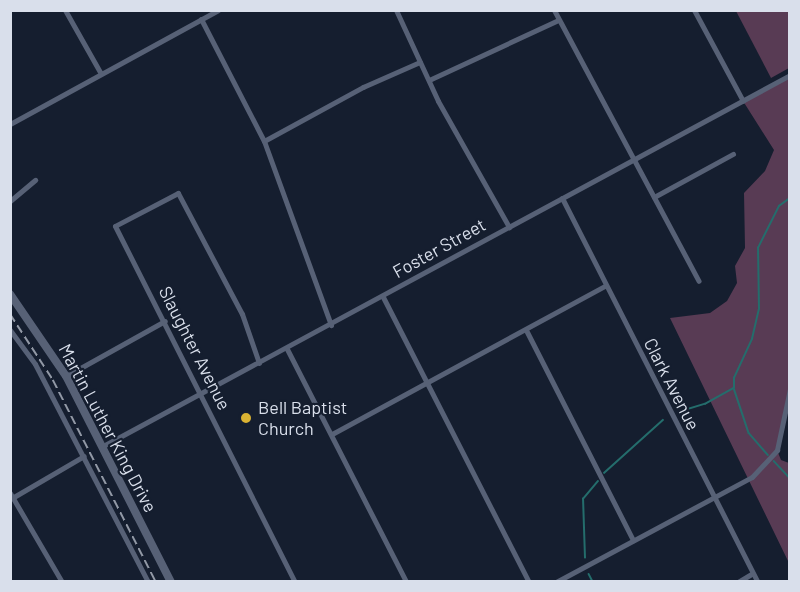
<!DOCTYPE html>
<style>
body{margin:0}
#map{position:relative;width:800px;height:592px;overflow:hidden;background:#151e2f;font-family:Barlow,sans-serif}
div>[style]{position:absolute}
.green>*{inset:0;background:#583b54}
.stream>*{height:1.5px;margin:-0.75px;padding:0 0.75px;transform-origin:0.75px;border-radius:0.75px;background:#246d6c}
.street>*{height:5px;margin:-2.5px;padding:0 2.5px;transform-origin:2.5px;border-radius:2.5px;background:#576176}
.secondary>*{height:8px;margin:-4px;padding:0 4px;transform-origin:4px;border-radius:4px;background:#576176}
.rail>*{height:1.5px;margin-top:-0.75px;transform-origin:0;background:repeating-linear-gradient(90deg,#9299a6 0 9px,transparent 0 13.5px)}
.dots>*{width:16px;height:16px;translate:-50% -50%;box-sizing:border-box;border:3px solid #151e2f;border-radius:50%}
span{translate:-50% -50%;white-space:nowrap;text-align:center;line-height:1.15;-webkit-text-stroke:4.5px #151e2f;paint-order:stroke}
.street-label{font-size:18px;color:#d9dfeb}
.poi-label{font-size:18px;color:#d9dfeb}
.left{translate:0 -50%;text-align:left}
.frame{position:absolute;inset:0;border:12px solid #d9dfeb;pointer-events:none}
</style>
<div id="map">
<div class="green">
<i style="clip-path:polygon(736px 11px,789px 11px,789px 68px,771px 78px)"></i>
<i style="clip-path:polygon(789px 75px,790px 389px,777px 450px,781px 460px,789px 463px,789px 563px,670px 318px,710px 313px,727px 301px,737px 283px,735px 266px,745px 248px,744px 193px,765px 171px,774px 150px,743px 101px)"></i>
</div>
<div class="stream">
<i style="left:734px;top:388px;width:47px;rotate:71.6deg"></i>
<i style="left:749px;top:433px;width:29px;rotate:49deg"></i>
<i style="left:678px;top:412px;width:28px;rotate:-17deg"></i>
<i style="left:705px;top:404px;width:33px;rotate:-29deg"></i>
<i style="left:734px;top:388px;width:10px;rotate:-90deg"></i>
<i style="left:734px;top:378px;width:43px;rotate:-65.2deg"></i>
<i style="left:752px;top:339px;width:31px;rotate:-77deg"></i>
<i style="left:759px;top:309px;width:61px;rotate:-90.9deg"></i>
<i style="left:758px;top:248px;width:47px;rotate:-63.4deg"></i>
<i style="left:779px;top:206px;width:14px;rotate:-36deg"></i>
<i style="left:774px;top:461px;width:23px;rotate:47deg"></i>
<i style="left:604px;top:473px;width:79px;rotate:-41.9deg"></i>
<i style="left:585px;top:558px;width:59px;rotate:-91.9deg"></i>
<i style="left:583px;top:499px;width:23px;rotate:-50deg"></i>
<i style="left:589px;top:574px;width:9px;rotate:63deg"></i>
</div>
<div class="street">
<i style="left:65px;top:10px;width:73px;rotate:60.6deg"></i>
<i style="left:396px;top:10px;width:100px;rotate:65.2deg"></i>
<i style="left:438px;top:101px;width:145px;rotate:60.6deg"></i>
<i style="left:554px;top:10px;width:307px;rotate:61.9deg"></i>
<i style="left:694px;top:10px;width:103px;rotate:61.7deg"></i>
<i style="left:201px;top:19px;width:137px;rotate:62.7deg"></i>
<i style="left:264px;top:141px;width:196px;rotate:70deg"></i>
<i style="left:429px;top:80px;width:142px;rotate:-24.9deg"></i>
<i style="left:10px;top:124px;width:237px;rotate:-28.7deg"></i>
<i style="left:264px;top:141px;width:113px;rotate:-28.6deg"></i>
<i style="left:363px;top:87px;width:62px;rotate:-23.7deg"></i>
<i style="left:654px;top:197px;width:90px;rotate:-28.6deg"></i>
<i style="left:562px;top:198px;width:431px;rotate:63deg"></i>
<i style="left:10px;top:201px;width:33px;rotate:-40deg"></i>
<i style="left:383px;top:297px;width:320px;rotate:62.9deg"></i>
<i style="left:10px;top:330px;width:42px;rotate:53.7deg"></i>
<i style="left:35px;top:364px;width:246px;rotate:62.6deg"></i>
<i style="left:526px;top:330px;width:236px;rotate:63deg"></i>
<i style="left:287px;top:349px;width:262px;rotate:62.9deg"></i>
<i style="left:259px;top:363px;width:52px;rotate:-109.1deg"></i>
<i style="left:242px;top:314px;width:137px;rotate:-117.9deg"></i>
<i style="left:178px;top:193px;width:71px;rotate:152.4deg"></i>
<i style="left:115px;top:226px;width:399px;rotate:63.2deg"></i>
<i style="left:66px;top:376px;width:113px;rotate:-29.1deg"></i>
<i style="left:332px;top:434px;width:311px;rotate:-28.5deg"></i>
<i style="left:103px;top:446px;width:781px;rotate:-28.37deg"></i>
<i style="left:10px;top:493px;width:103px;rotate:59.7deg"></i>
<i style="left:12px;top:498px;width:83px;rotate:-30.3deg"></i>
<i style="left:556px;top:582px;width:222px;rotate:-28.2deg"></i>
<i style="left:752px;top:477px;width:37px;rotate:-47deg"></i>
<i style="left:777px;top:450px;width:62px;rotate:-78deg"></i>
<i style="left:738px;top:582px;width:17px;rotate:-31deg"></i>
</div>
<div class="secondary">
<i style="left:10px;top:294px;width:99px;rotate:55.7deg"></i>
<i style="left:66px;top:376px;width:231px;rotate:63deg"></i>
</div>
<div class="rail">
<i style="left:10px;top:314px;width:79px;rotate:56.9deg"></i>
<i style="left:53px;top:380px;width:227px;rotate:63deg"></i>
</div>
<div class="dots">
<i style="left:246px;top:418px;background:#dab333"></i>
</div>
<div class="street-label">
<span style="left:439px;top:248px;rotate:-29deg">Foster Street</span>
<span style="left:195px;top:348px;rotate:63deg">Slaughter Avenue</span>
<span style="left:672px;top:384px;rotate:63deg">Clark Avenue</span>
<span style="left:108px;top:428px;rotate:62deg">Martin Luther King Drive</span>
</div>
<div class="poi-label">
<span class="left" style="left:258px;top:418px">Bell Baptist<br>Church</span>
</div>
<div class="frame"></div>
</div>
